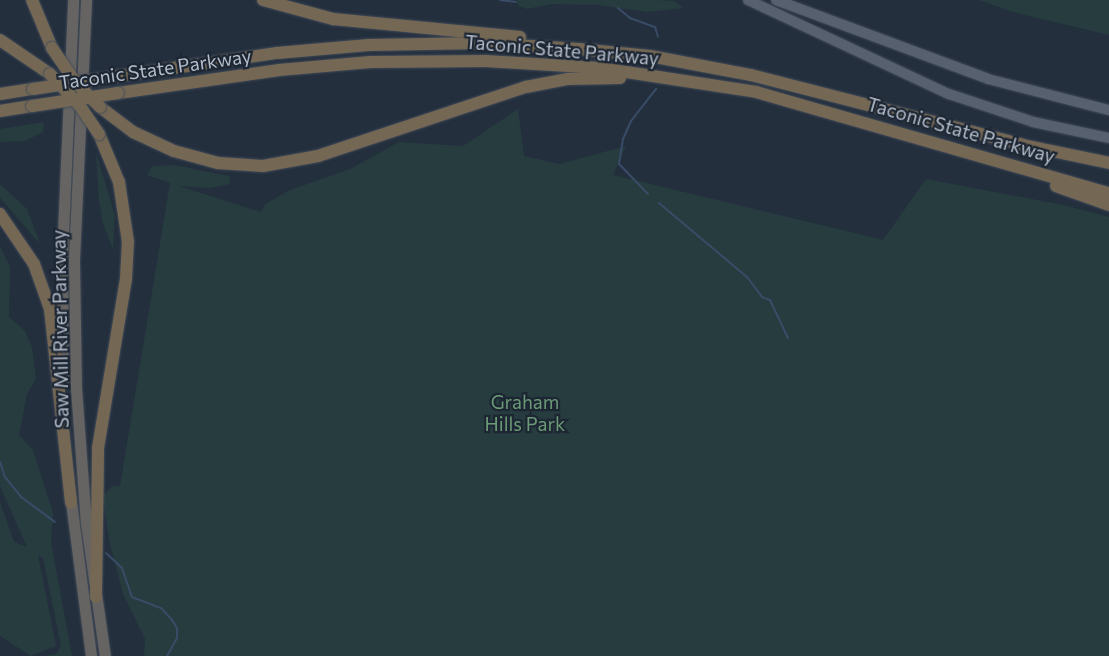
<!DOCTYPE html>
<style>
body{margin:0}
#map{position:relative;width:1109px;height:656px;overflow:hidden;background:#242f3e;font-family:Commissioner,sans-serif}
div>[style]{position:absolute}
.green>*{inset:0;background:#263c3f}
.stream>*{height:2px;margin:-1px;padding:0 1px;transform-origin:1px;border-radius:1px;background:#394c67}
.roads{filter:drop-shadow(0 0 1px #414a57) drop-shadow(0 0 1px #414a57)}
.primary>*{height:10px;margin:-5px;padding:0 5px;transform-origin:5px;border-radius:5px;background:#56606e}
.trunk>*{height:11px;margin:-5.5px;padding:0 5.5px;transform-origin:5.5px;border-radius:5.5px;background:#656462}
.motorway>*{height:12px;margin:-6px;padding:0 6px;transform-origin:6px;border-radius:6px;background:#746855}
.bridges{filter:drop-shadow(0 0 1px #434c59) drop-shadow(0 0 1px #434c59)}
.motorway-bridge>*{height:12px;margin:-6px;padding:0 6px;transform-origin:6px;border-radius:6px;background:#746855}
span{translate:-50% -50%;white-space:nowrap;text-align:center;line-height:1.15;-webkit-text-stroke:4.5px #1d2633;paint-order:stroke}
.street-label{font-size:19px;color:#b4bcc9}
.park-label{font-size:19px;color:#6b9a76}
</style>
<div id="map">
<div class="green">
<i style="clip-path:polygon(516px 0,657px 0,674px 1px,684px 8px,647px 12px,599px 5px,553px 4px,527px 9px,519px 6px)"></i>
<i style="clip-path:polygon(979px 0,1109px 0,1109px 35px,1013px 12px)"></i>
<i style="clip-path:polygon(518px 109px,524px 156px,560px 164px,626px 146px,613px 175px,883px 240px,926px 179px,1063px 205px,1109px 217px,1109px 656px,144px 656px,145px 639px,123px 594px,109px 540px,103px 496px,112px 486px,120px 486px,170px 183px,147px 175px,152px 166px,174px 165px,229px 176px,230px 184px,209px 188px,179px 186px,261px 212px,265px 204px,290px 190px,350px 169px,399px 142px,463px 146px)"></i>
<i style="clip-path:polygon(44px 122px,43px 132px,25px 141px,0 142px,0 129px)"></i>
<i style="clip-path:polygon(96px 152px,115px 216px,113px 249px,103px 224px,99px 200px)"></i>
<i style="clip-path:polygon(0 184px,27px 209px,40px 244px,0 198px)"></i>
<i style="clip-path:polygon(0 246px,10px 267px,9px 317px,25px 331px,32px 347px,36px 379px,27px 394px,19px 435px,33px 450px,53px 513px,51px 542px,72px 656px,46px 656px,56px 654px,61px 646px,43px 558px,38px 555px,56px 646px,31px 656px,0 636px,0 502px,14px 542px,27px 547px,0 486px)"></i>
</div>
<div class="stream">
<i style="left:500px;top:0;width:16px;rotate:7deg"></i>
<i style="left:618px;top:8px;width:16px;rotate:40deg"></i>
<i style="left:630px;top:18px;width:27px;rotate:20deg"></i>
<i style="left:655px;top:27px;width:10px;rotate:73deg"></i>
<i style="left:648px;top:194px;width:42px;rotate:-134deg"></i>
<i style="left:619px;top:164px;width:25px;rotate:-81deg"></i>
<i style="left:623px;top:139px;width:20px;rotate:-66deg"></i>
<i style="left:631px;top:121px;width:41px;rotate:-52deg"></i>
<i style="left:659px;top:203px;width:115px;rotate:40.1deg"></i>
<i style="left:747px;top:277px;width:25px;rotate:53deg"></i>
<i style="left:762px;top:297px;width:9px;rotate:21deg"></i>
<i style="left:770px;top:300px;width:42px;rotate:64.7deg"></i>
<i style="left:0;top:462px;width:16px;rotate:72deg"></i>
<i style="left:5px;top:477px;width:26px;rotate:51deg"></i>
<i style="left:21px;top:497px;width:42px;rotate:36.3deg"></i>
<i style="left:106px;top:553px;width:22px;rotate:43deg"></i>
<i style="left:122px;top:568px;width:31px;rotate:71deg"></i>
<i style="left:132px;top:597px;width:31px;rotate:21deg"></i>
<i style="left:161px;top:608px;width:16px;rotate:47deg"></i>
<i style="left:172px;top:620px;width:9px;rotate:58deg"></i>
<i style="left:177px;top:628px;width:10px;rotate:90deg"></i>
<i style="left:177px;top:638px;width:21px;rotate:119deg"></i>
</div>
<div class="roads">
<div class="primary">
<i style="left:748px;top:0;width:222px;rotate:25.1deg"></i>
<i style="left:949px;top:94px;width:89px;rotate:18.4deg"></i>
<i style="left:1033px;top:122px;width:78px;rotate:11.9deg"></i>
<i style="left:776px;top:0;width:226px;rotate:20.4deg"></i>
<i style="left:988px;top:79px;width:125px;rotate:14.4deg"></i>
</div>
<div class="trunk">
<i style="left:82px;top:89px;width:89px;rotate:-87.4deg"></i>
<i style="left:81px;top:105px;width:157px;rotate:92.6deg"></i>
<i style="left:74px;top:262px;width:126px;rotate:89.1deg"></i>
<i style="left:76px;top:388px;width:135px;rotate:85.8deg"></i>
<i style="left:86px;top:523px;width:134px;rotate:81.9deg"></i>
<i style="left:63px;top:380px;width:124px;rotate:-90.5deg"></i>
<i style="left:62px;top:256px;width:256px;rotate:-87.5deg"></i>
<i style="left:70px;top:494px;width:163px;rotate:82.6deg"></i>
</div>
<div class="motorway">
<i style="left:32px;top:0;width:52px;rotate:67.4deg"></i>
<i style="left:263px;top:0;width:73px;rotate:15.2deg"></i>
<i style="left:333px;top:19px;width:188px;rotate:5.5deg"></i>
<i style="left:0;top:40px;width:60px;rotate:34.2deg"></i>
<i style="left:119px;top:76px;width:160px;rotate:-8.3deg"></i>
<i style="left:277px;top:53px;width:92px;rotate:-5deg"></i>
<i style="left:369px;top:45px;width:115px;rotate:-1deg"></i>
<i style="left:484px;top:43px;width:95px;rotate:3.6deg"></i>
<i style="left:579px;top:49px;width:71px;rotate:5.6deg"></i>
<i style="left:650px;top:56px;width:103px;rotate:10.7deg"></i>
<i style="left:751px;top:75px;width:281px;rotate:14.4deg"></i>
<i style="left:1023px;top:145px;width:88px;rotate:11.8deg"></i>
<i style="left:118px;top:93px;width:163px;rotate:-8.1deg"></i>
<i style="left:279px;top:70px;width:92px;rotate:-5deg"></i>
<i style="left:371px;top:62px;width:115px;rotate:-0.5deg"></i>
<i style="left:486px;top:61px;width:114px;rotate:3.5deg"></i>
<i style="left:600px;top:68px;width:158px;rotate:8.7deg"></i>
<i style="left:756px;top:92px;width:367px;rotate:16deg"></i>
<i style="left:0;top:94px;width:33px;rotate:-9deg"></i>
<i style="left:100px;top:107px;width:41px;rotate:37.1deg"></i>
<i style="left:133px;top:132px;width:45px;rotate:24.9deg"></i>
<i style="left:174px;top:151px;width:46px;rotate:15.3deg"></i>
<i style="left:218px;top:163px;width:45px;rotate:3.8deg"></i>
<i style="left:263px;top:166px;width:56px;rotate:-10.3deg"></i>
<i style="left:318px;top:156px;width:219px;rotate:-18.4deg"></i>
<i style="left:526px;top:87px;width:43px;rotate:-10.8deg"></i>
<i style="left:568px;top:79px;width:52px;rotate:-1.1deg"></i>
<i style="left:0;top:111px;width:32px;rotate:-9deg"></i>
<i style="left:1056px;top:186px;width:56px;rotate:19.7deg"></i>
<i style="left:0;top:214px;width:60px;rotate:55.8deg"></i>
<i style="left:34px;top:264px;width:48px;rotate:70.4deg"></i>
<i style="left:50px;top:309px;width:195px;rotate:83.8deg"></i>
<i style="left:96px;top:597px;width:149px;rotate:-89.2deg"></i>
<i style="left:98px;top:448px;width:171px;rotate:-80.6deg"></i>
<i style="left:126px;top:279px;width:37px;rotate:-87deg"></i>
<i style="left:128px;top:242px;width:61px;rotate:-98.5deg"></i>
<i style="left:119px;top:182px;width:52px;rotate:-112.6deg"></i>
</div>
</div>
<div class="bridges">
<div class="motorway-bridge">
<i style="left:52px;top:48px;width:42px;rotate:55.6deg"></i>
<i style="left:76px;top:83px;width:34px;rotate:45deg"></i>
<i style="left:50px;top:74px;width:44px;rotate:46.8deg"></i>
<i style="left:80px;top:106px;width:34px;rotate:56deg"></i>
<i style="left:33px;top:89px;width:87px;rotate:-8.6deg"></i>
<i style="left:32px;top:106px;width:87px;rotate:-8.6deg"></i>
</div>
</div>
<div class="street-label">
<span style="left:562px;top:50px;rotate:5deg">Taconic State Parkway</span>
<span style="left:155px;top:69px;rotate:-8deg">Taconic State Parkway</span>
<span style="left:961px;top:130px;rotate:16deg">Taconic State Parkway</span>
<span style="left:60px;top:329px;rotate:-91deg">Saw Mill River Parkway</span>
</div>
<div class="park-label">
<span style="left:525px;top:413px">Graham<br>Hills Park</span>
</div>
</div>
